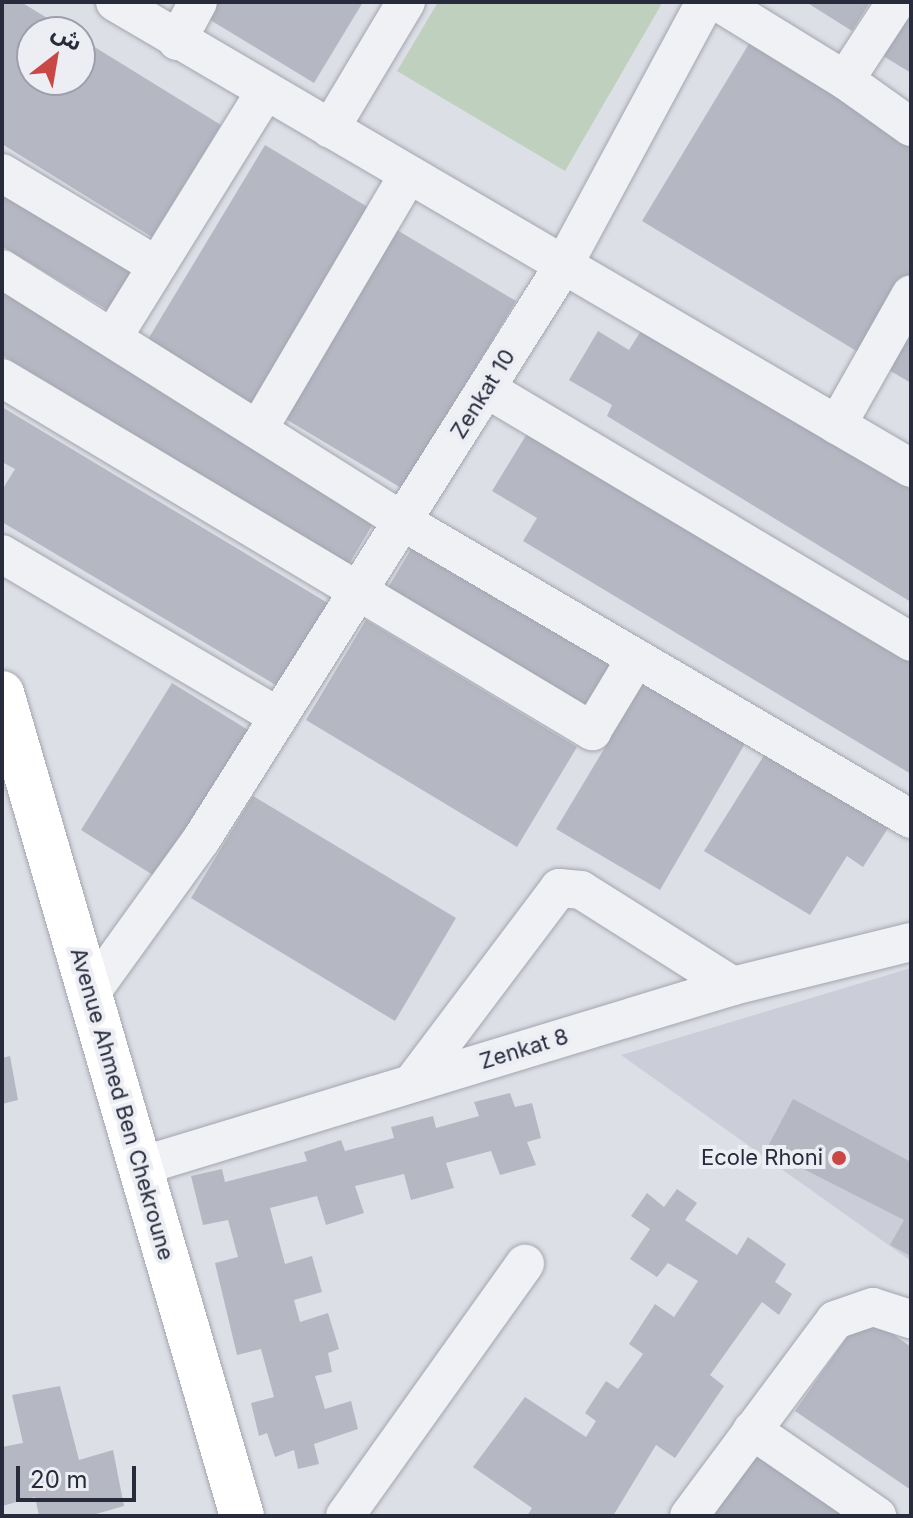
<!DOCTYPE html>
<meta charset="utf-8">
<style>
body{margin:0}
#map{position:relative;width:913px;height:1518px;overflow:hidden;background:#dddfe6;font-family:Inter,"Noto Sans Arabic",sans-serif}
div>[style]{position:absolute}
.built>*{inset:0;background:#cbced8}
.green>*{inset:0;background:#c0d0be}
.building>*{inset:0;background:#b5b8c3}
.roads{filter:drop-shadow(0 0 2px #a3a5b0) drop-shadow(0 0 2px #a3a5b0)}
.minor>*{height:38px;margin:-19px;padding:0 19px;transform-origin:19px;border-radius:19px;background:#f0f1f5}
.major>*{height:44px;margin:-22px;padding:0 22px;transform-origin:22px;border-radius:22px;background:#fff}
.dots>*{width:22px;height:22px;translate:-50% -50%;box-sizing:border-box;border:4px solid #eceef4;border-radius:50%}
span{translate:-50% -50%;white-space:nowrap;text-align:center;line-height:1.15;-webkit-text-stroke:8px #eceef4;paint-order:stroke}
.street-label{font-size:22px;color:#272b3c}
.poi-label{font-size:22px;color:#272b3c}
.right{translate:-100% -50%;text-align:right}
.frame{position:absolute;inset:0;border:4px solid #272b3c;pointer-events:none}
.north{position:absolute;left:16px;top:16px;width:80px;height:80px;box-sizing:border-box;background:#eceef4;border:2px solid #9da0aa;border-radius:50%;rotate:31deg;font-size:22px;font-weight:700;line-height:32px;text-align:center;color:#272b3c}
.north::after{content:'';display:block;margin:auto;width:28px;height:36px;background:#c94745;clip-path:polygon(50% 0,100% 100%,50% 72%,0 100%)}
.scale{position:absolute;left:16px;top:1466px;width:120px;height:36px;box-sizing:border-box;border:4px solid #272b3c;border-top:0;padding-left:10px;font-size:24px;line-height:28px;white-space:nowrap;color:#272b3c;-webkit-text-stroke:6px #eceef4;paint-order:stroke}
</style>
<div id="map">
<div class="built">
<i style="clip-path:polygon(911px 968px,911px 1261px,621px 1055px)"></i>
</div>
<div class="green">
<i style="clip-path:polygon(438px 2px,656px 2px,661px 5px,565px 171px,397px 71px)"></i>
</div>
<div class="building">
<i style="clip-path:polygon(2px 2px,21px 2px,70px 32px,32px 32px,32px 80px,80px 80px,80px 38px,221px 125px,152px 237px,2px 144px)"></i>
<i style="clip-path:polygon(210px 2px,363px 2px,314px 83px,202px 15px)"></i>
<i style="clip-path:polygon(806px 2px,870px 2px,852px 31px)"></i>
<i style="clip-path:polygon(911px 2px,911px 73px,880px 54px)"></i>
<i style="clip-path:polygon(750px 42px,911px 139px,911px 275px,863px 355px,642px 221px)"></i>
<i style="clip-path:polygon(265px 145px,376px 212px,259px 408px,147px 341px)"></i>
<i style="clip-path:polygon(2px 179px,140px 262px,111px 312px,2px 246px)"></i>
<i style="clip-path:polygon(397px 230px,516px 301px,403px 489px,284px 418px)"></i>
<i style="clip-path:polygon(2px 289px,377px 517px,349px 564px,2px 355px)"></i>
<i style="clip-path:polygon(911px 320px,911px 383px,882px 366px)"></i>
<i style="clip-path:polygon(644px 326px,911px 489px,911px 602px,607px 416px,612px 405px,569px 380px,598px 331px,629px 350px)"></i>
<i style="clip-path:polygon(2px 407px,331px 605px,279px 687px,2px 522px,2px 490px,15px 469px,2px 462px)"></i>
<i style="clip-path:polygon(533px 424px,911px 652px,911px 774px,523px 541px,537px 518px,492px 491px)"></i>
<i style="clip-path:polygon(416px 541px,617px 662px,587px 712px,386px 591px)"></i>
<i style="clip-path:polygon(366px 620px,577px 747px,517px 847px,306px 720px)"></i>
<i style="clip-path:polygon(646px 679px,747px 740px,660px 890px,556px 829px)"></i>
<i style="clip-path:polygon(172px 683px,253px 733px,161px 880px,81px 830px)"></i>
<i style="clip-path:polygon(768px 749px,890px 825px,863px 867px,847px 856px,810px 915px,704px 851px)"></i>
<i style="clip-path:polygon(253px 796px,456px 918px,395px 1021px,191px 898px)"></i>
<i style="clip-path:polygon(10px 1056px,18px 1100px,2px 1104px,2px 1058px)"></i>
<i style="clip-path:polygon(510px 1093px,515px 1107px,532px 1103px,541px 1138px,527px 1142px,536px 1165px,500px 1175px,491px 1151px,446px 1163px,454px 1188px,411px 1200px,404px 1174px,355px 1186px,364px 1213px,326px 1225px,317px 1196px,270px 1208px,285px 1264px,312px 1256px,322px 1292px,294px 1300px,300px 1322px,328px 1313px,339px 1349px,328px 1353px,332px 1372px,315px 1376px,325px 1409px,351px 1401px,358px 1429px,314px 1444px,319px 1464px,298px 1469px,294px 1450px,275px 1457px,267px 1433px,259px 1436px,251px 1403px,274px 1397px,261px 1349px,237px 1355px,215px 1263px,238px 1257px,228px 1220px,203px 1225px,191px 1176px,222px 1169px,225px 1182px,307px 1161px,304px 1152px,341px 1140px,345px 1151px,394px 1138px,391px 1127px,433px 1116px,436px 1128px,479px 1116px,474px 1102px)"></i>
<i style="clip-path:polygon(793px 1099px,911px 1162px,911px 1256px,890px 1245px,904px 1220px,766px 1150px)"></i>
<i style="clip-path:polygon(677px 1189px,697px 1203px,685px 1220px,737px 1255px,748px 1237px,786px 1264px,775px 1282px,792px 1294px,779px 1315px,762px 1302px,710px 1375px,724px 1386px,675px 1458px,656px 1445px,613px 1516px,527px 1516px,532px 1508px,473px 1467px,525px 1397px,586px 1437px,596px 1421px,585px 1413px,606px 1381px,618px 1389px,643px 1354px,629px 1344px,655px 1304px,674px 1317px,698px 1281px,668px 1263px,657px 1277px,630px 1259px,650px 1229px,631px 1216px,647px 1193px,664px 1207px)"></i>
<i style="clip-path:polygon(864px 1313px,911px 1347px,911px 1490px,795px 1411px)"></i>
<i style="clip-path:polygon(60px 1386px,79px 1460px,113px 1450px,124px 1506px,89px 1516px,39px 1516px,35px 1497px,2px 1506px,2px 1447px,23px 1443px,12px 1395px)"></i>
<i style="clip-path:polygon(759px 1451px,854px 1516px,713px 1516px)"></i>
</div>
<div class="roads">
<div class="minor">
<i style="left:115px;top:2px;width:922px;rotate:30.35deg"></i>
<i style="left:718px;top:2px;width:149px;rotate:31.6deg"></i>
<i style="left:896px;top:2px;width:93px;rotate:123.2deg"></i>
<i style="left:845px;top:80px;width:81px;rotate:35.5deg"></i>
<i style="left:177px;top:41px;width:44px;rotate:-61.7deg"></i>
<i style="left:330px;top:129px;width:148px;rotate:-59.1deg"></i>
<i style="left:2px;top:173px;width:179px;rotate:30.9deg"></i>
<i style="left:2px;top:269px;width:473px;rotate:32.2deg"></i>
<i style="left:402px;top:521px;width:590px;rotate:30.35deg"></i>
<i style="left:113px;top:337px;width:288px;rotate:-58.2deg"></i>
<i style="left:2px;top:378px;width:688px;rotate:30.89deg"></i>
<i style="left:592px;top:731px;width:85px;rotate:-58.9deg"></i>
<i style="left:487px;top:389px;width:494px;rotate:30.8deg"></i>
<i style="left:837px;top:425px;width:150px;rotate:-60.5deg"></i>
<i style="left:259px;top:428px;width:294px;rotate:-59.5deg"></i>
<i style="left:2px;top:554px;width:319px;rotate:30.5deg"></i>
<i style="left:90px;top:994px;width:190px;rotate:-54.2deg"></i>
<i style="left:201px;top:840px;width:679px;rotate:-57.76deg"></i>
<i style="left:563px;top:266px;width:300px;rotate:-61.7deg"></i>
<i style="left:413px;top:1082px;width:243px;rotate:-53deg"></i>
<i style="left:559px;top:888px;width:22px;rotate:5deg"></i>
<i style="left:581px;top:890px;width:180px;rotate:32.3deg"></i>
<i style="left:141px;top:1166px;width:619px;rotate:-16.91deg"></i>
<i style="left:733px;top:986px;width:183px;rotate:-13.9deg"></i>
<i style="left:752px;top:1430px;width:152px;rotate:34.5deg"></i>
<i style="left:345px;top:1516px;width:310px;rotate:-54.5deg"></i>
<i style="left:689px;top:1516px;width:244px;rotate:-53.3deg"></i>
<i style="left:835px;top:1320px;width:40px;rotate:-18.9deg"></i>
<i style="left:873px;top:1307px;width:40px;rotate:18deg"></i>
</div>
<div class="major">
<i style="left:2px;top:693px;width:857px;rotate:73.74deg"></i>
</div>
</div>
<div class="dots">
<i style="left:839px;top:1158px;background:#c94745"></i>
</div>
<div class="street-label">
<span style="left:483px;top:394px;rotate:-58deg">Zenkat 10</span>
<span style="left:524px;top:1049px;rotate:-17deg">Zenkat 8</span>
<span style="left:122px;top:1104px;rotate:74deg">Avenue Ahmed Ben Chekroune</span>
</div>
<div class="poi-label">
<span class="right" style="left:823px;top:1158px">Ecole Rhoni</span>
</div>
<div class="frame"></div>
<div class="north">ش</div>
<div class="scale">20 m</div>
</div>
